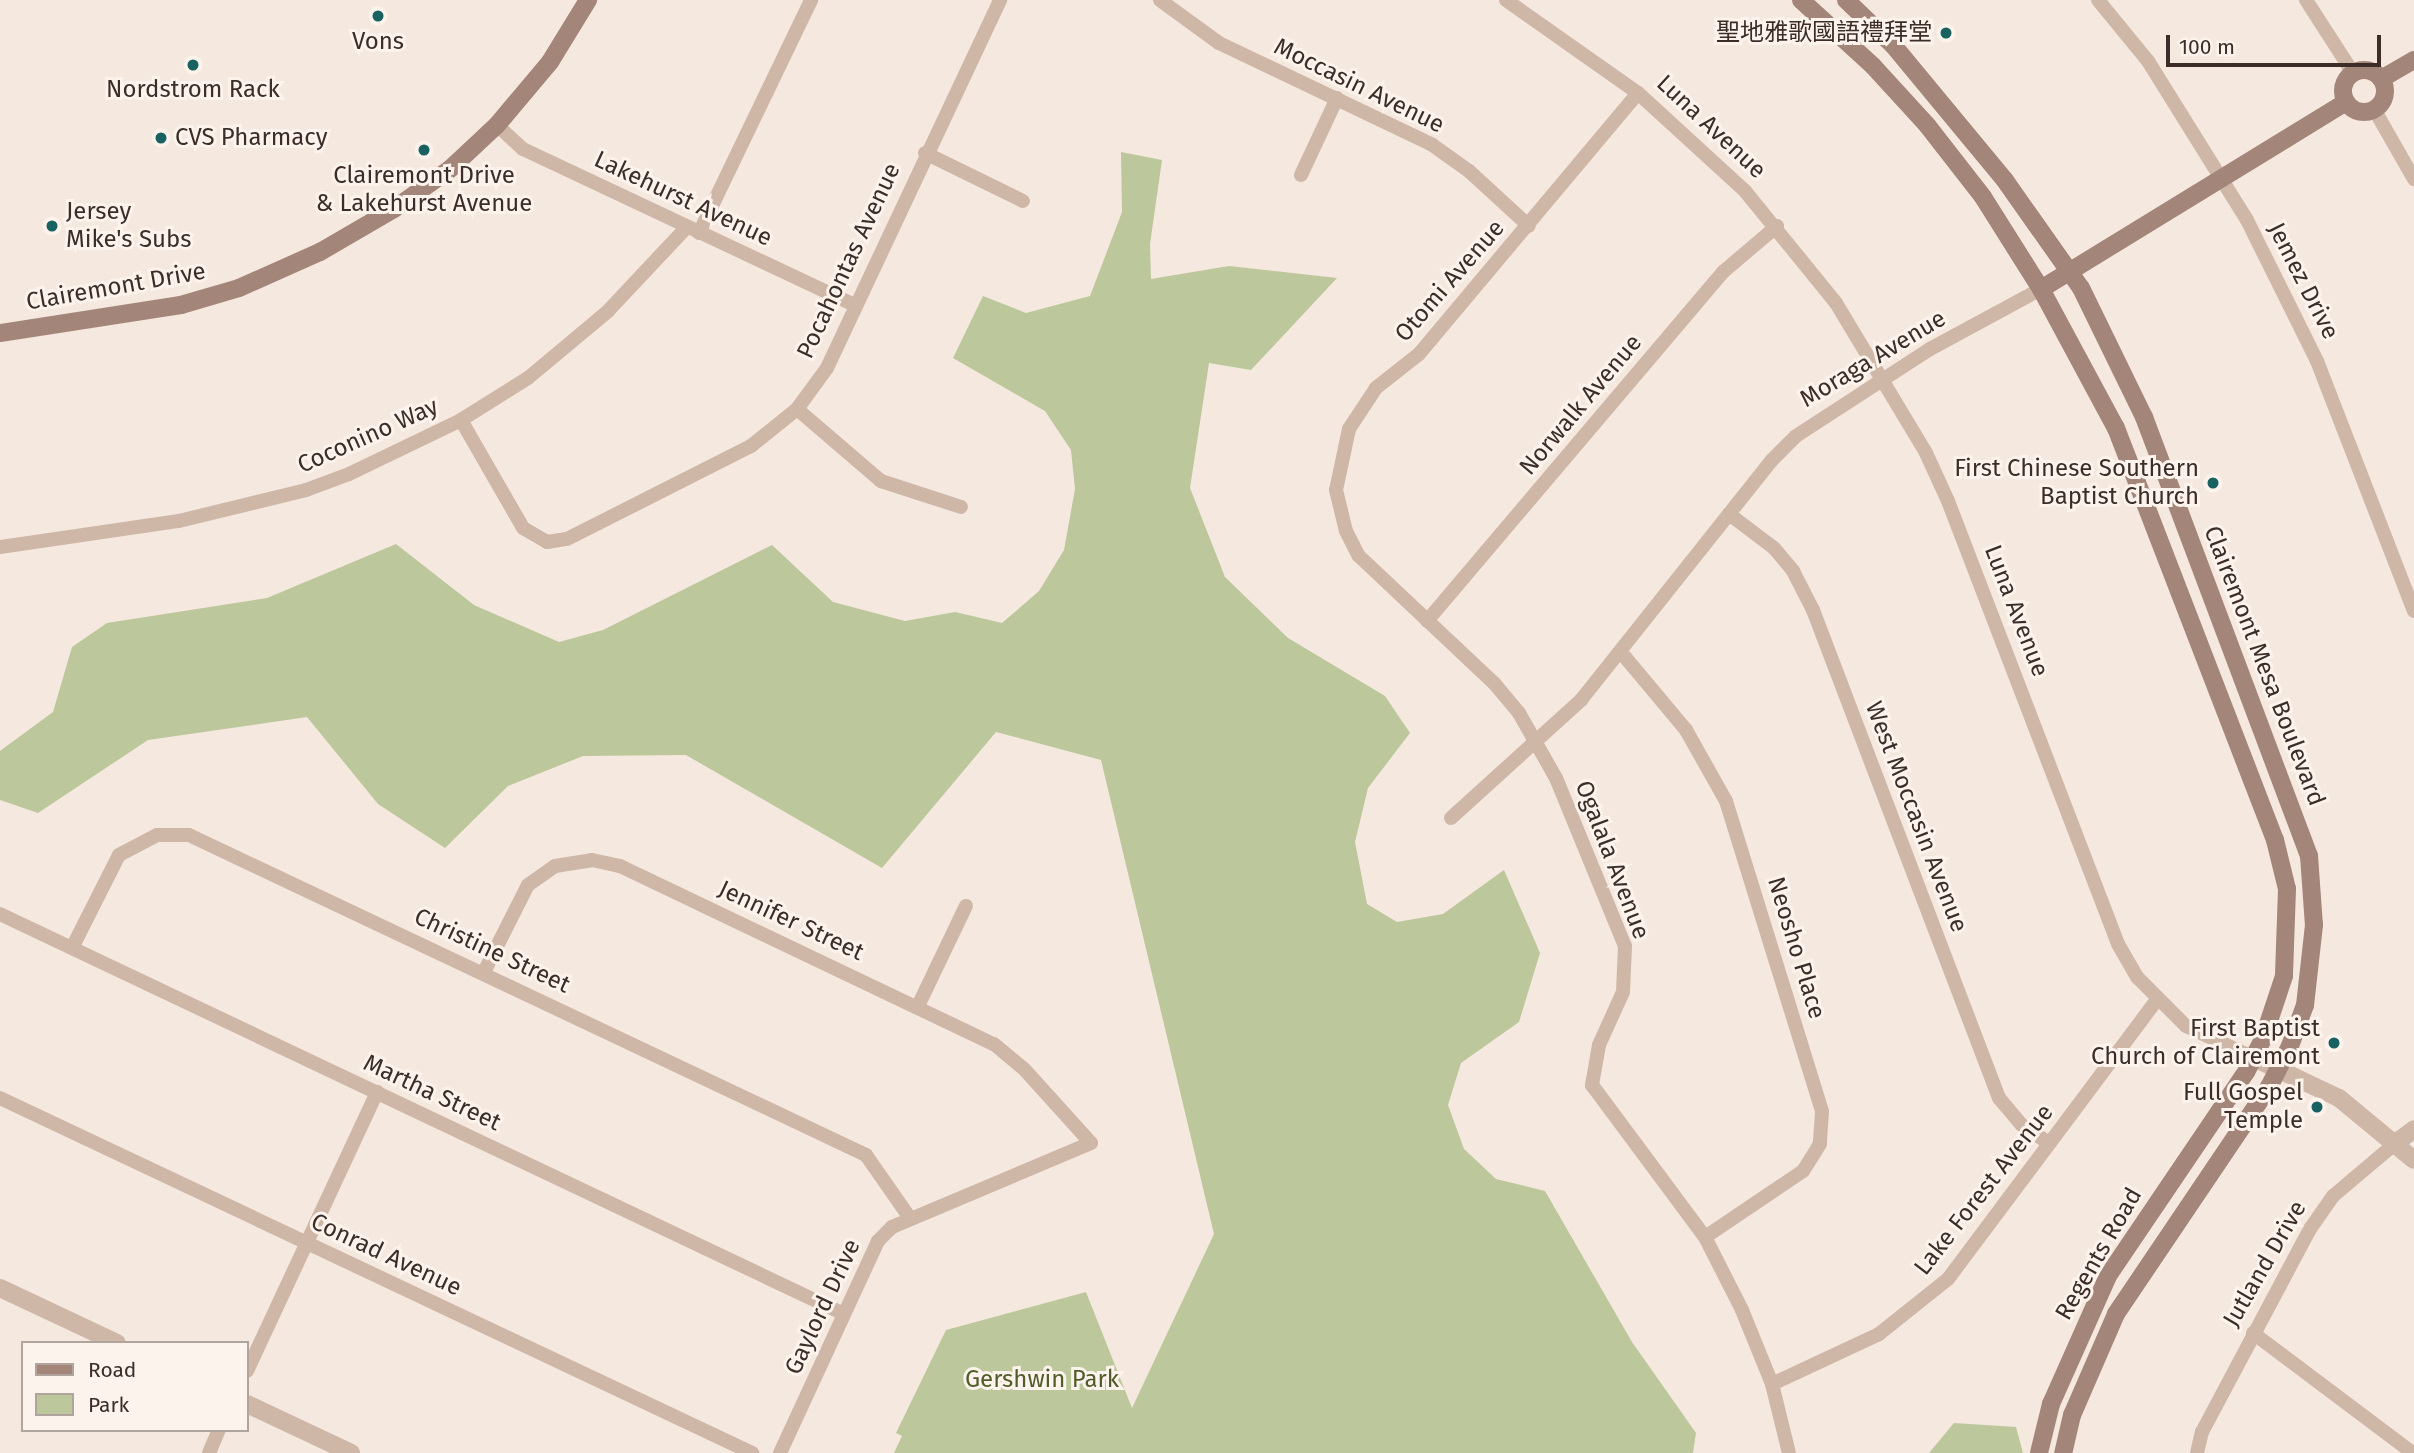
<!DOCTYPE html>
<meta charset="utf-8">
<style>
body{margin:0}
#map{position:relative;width:2414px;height:1453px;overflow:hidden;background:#f5e8de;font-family:"Fira Sans","Noto Sans SC",sans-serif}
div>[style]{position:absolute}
.green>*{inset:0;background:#bcc79c}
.minor>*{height:14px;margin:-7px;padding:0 7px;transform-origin:7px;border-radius:7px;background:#cfb7a8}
.tertiary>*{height:18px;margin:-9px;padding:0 9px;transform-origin:9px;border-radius:9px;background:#cfb7a8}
.secondary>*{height:18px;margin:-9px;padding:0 9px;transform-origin:9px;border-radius:9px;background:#a48579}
.secondary>.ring{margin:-9px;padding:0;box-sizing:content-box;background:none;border:18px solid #a48579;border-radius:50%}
.dots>*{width:19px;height:19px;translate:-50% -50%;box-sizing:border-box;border:4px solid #fcf3ec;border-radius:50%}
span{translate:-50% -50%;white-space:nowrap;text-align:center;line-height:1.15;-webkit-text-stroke:6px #fcf3ec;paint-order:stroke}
.poi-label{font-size:24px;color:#3c2d29}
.right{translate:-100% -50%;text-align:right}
.left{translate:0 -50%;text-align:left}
.street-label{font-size:24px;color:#3c2d29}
.park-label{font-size:24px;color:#4f5d2a}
.legend{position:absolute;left:21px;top:1341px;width:228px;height:91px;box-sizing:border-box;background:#fcf3ec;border:2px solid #afa49e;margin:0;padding:9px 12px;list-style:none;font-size:21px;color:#3c2d29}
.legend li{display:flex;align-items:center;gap:14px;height:35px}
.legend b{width:35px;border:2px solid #afa49e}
.scale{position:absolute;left:2166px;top:35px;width:215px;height:32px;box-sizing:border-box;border:4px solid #3c2d29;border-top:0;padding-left:9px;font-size:21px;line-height:24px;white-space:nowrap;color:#3c2d29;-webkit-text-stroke:5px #fcf3ec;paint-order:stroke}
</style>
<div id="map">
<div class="green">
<i style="clip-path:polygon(1121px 152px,1162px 160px,1150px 244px,1151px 279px,1229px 266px,1337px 278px,1251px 370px,1209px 363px,1190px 488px,1225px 577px,1288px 638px,1385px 696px,1410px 733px,1368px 788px,1355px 842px,1367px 904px,1397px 922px,1443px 914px,1504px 870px,1540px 953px,1519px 1022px,1461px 1063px,1448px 1105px,1464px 1149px,1496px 1179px,1545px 1191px,1632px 1342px,1696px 1433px,1693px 1453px,894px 1453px,902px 1436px,896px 1433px,946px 1330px,1086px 1292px,1132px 1408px,1214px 1234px,1101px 760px,996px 732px,882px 868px,686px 755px,583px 756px,508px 786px,445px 848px,378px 804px,307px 717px,148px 740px,38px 813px,0 800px,0 751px,53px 712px,72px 647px,107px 623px,267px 598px,396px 544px,474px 605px,559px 642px,603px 630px,772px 545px,833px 602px,905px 621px,955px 612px,1002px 623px,1039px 591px,1064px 550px,1075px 489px,1071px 450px,1045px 411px,953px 358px,983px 296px,1026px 313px,1090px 296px,1122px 212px)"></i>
<i style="clip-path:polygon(1954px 1423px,2016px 1427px,2023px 1453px,1929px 1453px)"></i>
</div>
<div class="minor">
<i style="left:1160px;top:0;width:73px;rotate:36.1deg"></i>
<i style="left:1219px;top:43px;width:235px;rotate:25.5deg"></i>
<i style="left:1431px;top:144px;width:47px;rotate:35.4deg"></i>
<i style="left:1469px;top:171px;width:81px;rotate:42.5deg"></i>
<i style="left:1506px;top:0;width:161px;rotate:35.2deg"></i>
<i style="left:1638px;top:93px;width:145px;rotate:42.5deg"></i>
<i style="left:1745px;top:191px;width:144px;rotate:50.9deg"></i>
<i style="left:1836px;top:303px;width:175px;rotate:59deg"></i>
<i style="left:1926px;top:453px;width:53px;rotate:65.4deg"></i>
<i style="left:1948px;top:501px;width:474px;rotate:69deg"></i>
<i style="left:2118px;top:944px;width:39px;rotate:60deg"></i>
<i style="left:2138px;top:978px;width:68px;rotate:45deg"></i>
<i style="left:2186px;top:1026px;width:75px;rotate:25.2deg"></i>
<i style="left:2098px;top:0;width:79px;rotate:50.7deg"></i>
<i style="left:2148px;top:61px;width:187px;rotate:58.1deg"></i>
<i style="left:2247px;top:220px;width:157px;rotate:63.6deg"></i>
<i style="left:2317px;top:361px;width:268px;rotate:68.8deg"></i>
<i style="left:2306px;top:0;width:87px;rotate:57.2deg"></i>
<i style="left:1638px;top:93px;width:341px;rotate:130deg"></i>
<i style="left:1419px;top:354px;width:55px;rotate:141.7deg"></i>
<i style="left:1376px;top:388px;width:49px;rotate:123.4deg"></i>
<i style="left:1349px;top:429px;width:62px;rotate:102deg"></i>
<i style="left:1336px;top:490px;width:42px;rotate:76.3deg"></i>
<i style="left:1346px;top:531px;width:28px;rotate:63deg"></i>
<i style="left:1359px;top:556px;width:185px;rotate:43.3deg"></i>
<i style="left:1494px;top:683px;width:39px;rotate:50deg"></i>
<i style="left:1519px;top:713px;width:75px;rotate:60.4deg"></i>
<i style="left:1556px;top:778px;width:182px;rotate:67.7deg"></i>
<i style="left:1625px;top:946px;width:46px;rotate:92.5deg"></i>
<i style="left:1623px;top:992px;width:58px;rotate:114.4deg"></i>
<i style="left:1599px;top:1045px;width:41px;rotate:99.9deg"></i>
<i style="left:1592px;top:1085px;width:189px;rotate:53.4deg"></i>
<i style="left:1705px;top:1237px;width:82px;rotate:63.1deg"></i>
<i style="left:1742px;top:1310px;width:80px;rotate:67.9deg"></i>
<i style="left:1772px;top:1384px;width:71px;rotate:76.2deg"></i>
<i style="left:2374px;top:109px;width:81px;rotate:60.3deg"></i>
<i style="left:497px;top:125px;width:35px;rotate:43deg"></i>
<i style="left:523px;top:149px;width:366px;rotate:25.2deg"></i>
<i style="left:925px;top:153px;width:109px;rotate:26.1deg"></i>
<i style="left:1301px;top:175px;width:85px;rotate:-64.9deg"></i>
<i style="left:699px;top:233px;width:259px;rotate:-64.3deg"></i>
<i style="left:797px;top:409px;width:111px;rotate:40.6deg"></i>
<i style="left:881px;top:481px;width:84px;rotate:18deg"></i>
<i style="left:461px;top:420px;width:125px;rotate:60.1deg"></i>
<i style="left:523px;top:528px;width:28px;rotate:30deg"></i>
<i style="left:547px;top:542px;width:20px;rotate:-9deg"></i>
<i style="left:567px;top:539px;width:206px;rotate:-26.8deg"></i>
<i style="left:751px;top:446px;width:59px;rotate:-38.8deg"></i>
<i style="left:797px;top:409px;width:51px;rotate:-53.8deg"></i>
<i style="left:827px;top:368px;width:407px;rotate:-64.8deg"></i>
<i style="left:1729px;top:514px;width:56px;rotate:37.1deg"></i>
<i style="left:1774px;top:548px;width:30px;rotate:50deg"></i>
<i style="left:1793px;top:571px;width:44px;rotate:62.9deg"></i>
<i style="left:1813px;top:610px;width:522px;rotate:69.14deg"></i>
<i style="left:1999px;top:1098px;width:35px;rotate:50deg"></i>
<i style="left:2022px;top:1125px;width:32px;rotate:34deg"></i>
<i style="left:0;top:547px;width:181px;rotate:-8.3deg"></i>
<i style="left:179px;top:521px;width:131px;rotate:-13.7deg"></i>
<i style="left:306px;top:490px;width:46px;rotate:-20.4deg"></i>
<i style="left:349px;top:474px;width:124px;rotate:-25.7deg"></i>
<i style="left:461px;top:420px;width:79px;rotate:-32.1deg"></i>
<i style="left:528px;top:378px;width:104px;rotate:-39.9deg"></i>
<i style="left:608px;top:311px;width:115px;rotate:-46.8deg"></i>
<i style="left:1427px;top:621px;width:458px;rotate:-49.7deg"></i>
<i style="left:1723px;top:272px;width:71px;rotate:-40.4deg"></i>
<i style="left:1620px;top:651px;width:103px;rotate:50.1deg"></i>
<i style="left:1686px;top:730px;width:81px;rotate:60.6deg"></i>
<i style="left:1726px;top:801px;width:325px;rotate:72.8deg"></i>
<i style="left:1822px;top:1112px;width:32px;rotate:94deg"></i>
<i style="left:1820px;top:1144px;width:32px;rotate:122deg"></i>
<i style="left:1803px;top:1171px;width:118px;rotate:146deg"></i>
<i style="left:1451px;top:818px;width:176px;rotate:-42.2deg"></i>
<i style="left:1581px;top:700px;width:305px;rotate:-51.5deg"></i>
<i style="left:1771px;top:461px;width:35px;rotate:-45deg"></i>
<i style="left:1796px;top:436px;width:160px;rotate:-33deg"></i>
<i style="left:1930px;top:349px;width:126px;rotate:-28.4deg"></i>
<i style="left:0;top:914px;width:934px;rotate:25.36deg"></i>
<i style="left:72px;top:948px;width:104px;rotate:-63.2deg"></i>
<i style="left:119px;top:855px;width:43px;rotate:-27.8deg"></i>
<i style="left:157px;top:835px;width:32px"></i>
<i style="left:189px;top:835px;width:749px;rotate:25.3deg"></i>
<i style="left:866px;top:1155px;width:77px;rotate:55.1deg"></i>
<i style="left:484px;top:972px;width:97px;rotate:-63.2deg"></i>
<i style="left:528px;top:885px;width:33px;rotate:-35deg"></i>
<i style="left:555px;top:866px;width:37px;rotate:-9deg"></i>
<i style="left:592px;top:860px;width:29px;rotate:12deg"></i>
<i style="left:620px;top:866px;width:414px;rotate:25.5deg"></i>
<i style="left:994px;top:1044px;width:40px;rotate:40deg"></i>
<i style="left:1025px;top:1070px;width:98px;rotate:47.9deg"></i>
<i style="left:1091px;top:1143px;width:216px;rotate:157.1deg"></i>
<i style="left:892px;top:1227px;width:20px;rotate:135deg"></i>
<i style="left:878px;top:1241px;width:234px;rotate:114.8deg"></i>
<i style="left:918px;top:1006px;width:111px;rotate:-64.4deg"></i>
<i style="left:0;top:1098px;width:832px;rotate:25.27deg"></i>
<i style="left:2253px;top:1333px;width:200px;rotate:36.9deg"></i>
<i style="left:247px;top:1371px;width:308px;rotate:-65deg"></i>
<i style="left:1772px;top:1384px;width:118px;rotate:-25deg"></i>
<i style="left:1879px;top:1334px;width:88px;rotate:-38.6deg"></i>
<i style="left:1948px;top:1279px;width:349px;rotate:-53.2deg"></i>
<i style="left:209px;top:1453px;width:25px;rotate:-67deg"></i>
<i style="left:2197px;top:1453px;width:22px;rotate:-77deg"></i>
<i style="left:2202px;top:1432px;width:230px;rotate:-62deg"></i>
<i style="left:2310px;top:1229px;width:40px;rotate:-55.1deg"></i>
<i style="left:2333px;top:1196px;width:84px;rotate:-40.2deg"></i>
</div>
<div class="tertiary">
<i style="left:2254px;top:1058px;width:94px;rotate:25.2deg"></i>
<i style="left:2339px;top:1098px;width:97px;rotate:39.6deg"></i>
<i style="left:2397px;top:1142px;width:21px;rotate:-37deg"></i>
<i style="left:0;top:1288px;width:129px;rotate:25.2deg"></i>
<i style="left:247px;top:1404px;width:115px;rotate:25.2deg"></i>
</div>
<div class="secondary">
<i style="left:1801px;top:0;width:98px;rotate:42.5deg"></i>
<i style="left:1873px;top:66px;width:80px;rotate:47.5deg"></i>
<i style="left:1927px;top:125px;width:91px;rotate:52.1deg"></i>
<i style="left:1983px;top:197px;width:109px;rotate:57.8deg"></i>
<i style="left:2041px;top:289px;width:158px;rotate:61.7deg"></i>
<i style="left:2116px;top:428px;width:442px;rotate:68.9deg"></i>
<i style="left:2275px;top:840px;width:50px;rotate:76.2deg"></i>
<i style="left:2287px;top:889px;width:87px;rotate:92deg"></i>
<i style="left:2284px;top:976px;width:66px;rotate:108.4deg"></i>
<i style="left:2263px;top:1039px;width:37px;rotate:117deg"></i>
<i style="left:2246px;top:1072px;width:246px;rotate:124.1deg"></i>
<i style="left:2108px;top:1276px;width:140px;rotate:114deg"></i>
<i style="left:2051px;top:1404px;width:50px;rotate:103.8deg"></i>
<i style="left:1846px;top:0;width:65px;rotate:43.8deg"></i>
<i style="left:1893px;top:45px;width:174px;rotate:50.4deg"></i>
<i style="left:2004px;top:179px;width:133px;rotate:54.8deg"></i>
<i style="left:2081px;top:288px;width:144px;rotate:64deg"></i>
<i style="left:2144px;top:417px;width:469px;rotate:69.4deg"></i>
<i style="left:2309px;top:856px;width:69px;rotate:85.9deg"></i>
<i style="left:2314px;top:925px;width:81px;rotate:96.4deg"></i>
<i style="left:2305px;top:1005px;width:44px;rotate:110.1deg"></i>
<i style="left:2290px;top:1046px;width:46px;rotate:117.1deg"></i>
<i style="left:2269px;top:1087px;width:274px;rotate:124deg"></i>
<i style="left:2116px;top:1314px;width:110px;rotate:113.5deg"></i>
<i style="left:2072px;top:1415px;width:39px;rotate:103deg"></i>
<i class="ring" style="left:2343px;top:70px;width:24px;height:24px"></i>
<i style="left:2381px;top:79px;width:38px;rotate:-30deg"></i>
<i style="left:2041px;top:289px;width:358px;rotate:-31.5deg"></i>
<i style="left:0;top:333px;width:183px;rotate:-8.8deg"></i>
<i style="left:181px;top:305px;width:60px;rotate:-16.3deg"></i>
<i style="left:239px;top:288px;width:89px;rotate:-24deg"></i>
<i style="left:320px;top:252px;width:86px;rotate:-30.2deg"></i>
<i style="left:394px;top:209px;width:69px;rotate:-35.5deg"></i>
<i style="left:450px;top:169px;width:64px;rotate:-43.1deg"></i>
<i style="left:497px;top:125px;width:82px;rotate:-49.9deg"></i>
<i style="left:550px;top:62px;width:73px;rotate:-58.5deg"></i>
</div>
<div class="dots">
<i style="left:378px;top:16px;background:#196261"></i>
<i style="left:1946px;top:33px;background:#196261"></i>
<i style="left:193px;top:65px;background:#196261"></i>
<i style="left:161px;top:138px;background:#196261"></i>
<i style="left:424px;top:150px;background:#196261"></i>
<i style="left:52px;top:226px;background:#196261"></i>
<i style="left:2213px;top:483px;background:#196261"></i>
<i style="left:2334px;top:1043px;background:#196261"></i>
<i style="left:2317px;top:1107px;background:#196261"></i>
</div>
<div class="poi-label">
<span class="right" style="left:1932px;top:33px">聖地雅歌國語禮拜堂</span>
<span style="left:378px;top:42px">Vons</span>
<span style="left:193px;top:90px">Nordstrom Rack</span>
<span class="left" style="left:175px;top:138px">CVS Pharmacy</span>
<span style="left:424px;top:190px">Clairemont Drive<br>&amp; Lakehurst Avenue</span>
<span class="left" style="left:66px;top:226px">Jersey<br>Mike's Subs</span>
<span class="right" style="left:2199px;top:483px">First Chinese Southern<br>Baptist Church</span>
<span class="right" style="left:2320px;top:1043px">First Baptist<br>Church of Clairemont</span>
<span class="right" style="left:2303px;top:1107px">Full Gospel<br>Temple</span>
</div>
<div class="street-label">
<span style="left:1359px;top:86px;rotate:26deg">Moccasin Avenue</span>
<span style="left:1711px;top:127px;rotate:43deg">Luna Avenue</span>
<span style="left:683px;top:199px;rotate:25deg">Lakehurst Avenue</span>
<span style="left:849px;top:261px;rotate:-65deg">Pocahontas Avenue</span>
<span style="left:1450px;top:281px;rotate:-49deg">Otomi Avenue</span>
<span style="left:2303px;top:281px;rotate:63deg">Jemez Drive</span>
<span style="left:116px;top:287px;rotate:-10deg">Clairemont Drive</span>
<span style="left:1873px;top:359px;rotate:-31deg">Moraga Avenue</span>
<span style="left:1581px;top:405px;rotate:-50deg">Norwalk Avenue</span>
<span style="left:368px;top:436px;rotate:-24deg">Coconino Way</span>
<span style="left:2016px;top:611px;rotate:69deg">Luna Avenue</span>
<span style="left:2264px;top:666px;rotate:69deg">Clairemont Mesa Boulevard</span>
<span style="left:1916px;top:817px;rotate:69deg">West Moccasin Avenue</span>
<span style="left:1612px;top:860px;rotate:69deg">Ogalala Avenue</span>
<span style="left:791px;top:921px;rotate:25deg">Jennifer Street</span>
<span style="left:1796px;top:948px;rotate:73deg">Neosho Place</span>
<span style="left:492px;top:951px;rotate:25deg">Christine Street</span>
<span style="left:432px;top:1093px;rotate:25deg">Martha Street</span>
<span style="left:1984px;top:1190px;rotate:-52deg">Lake Forest Avenue</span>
<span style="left:2099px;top:1254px;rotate:-60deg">Regents Road</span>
<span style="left:386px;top:1255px;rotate:25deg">Conrad Avenue</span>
<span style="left:2265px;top:1264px;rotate:-60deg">Jutland Drive</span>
<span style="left:823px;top:1307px;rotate:-65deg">Gaylord Drive</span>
</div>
<div class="park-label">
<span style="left:1042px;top:1380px">Gershwin Park</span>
</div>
<ul class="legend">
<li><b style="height:9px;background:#a48579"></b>Road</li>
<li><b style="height:19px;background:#bcc79c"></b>Park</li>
</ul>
<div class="scale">100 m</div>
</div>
